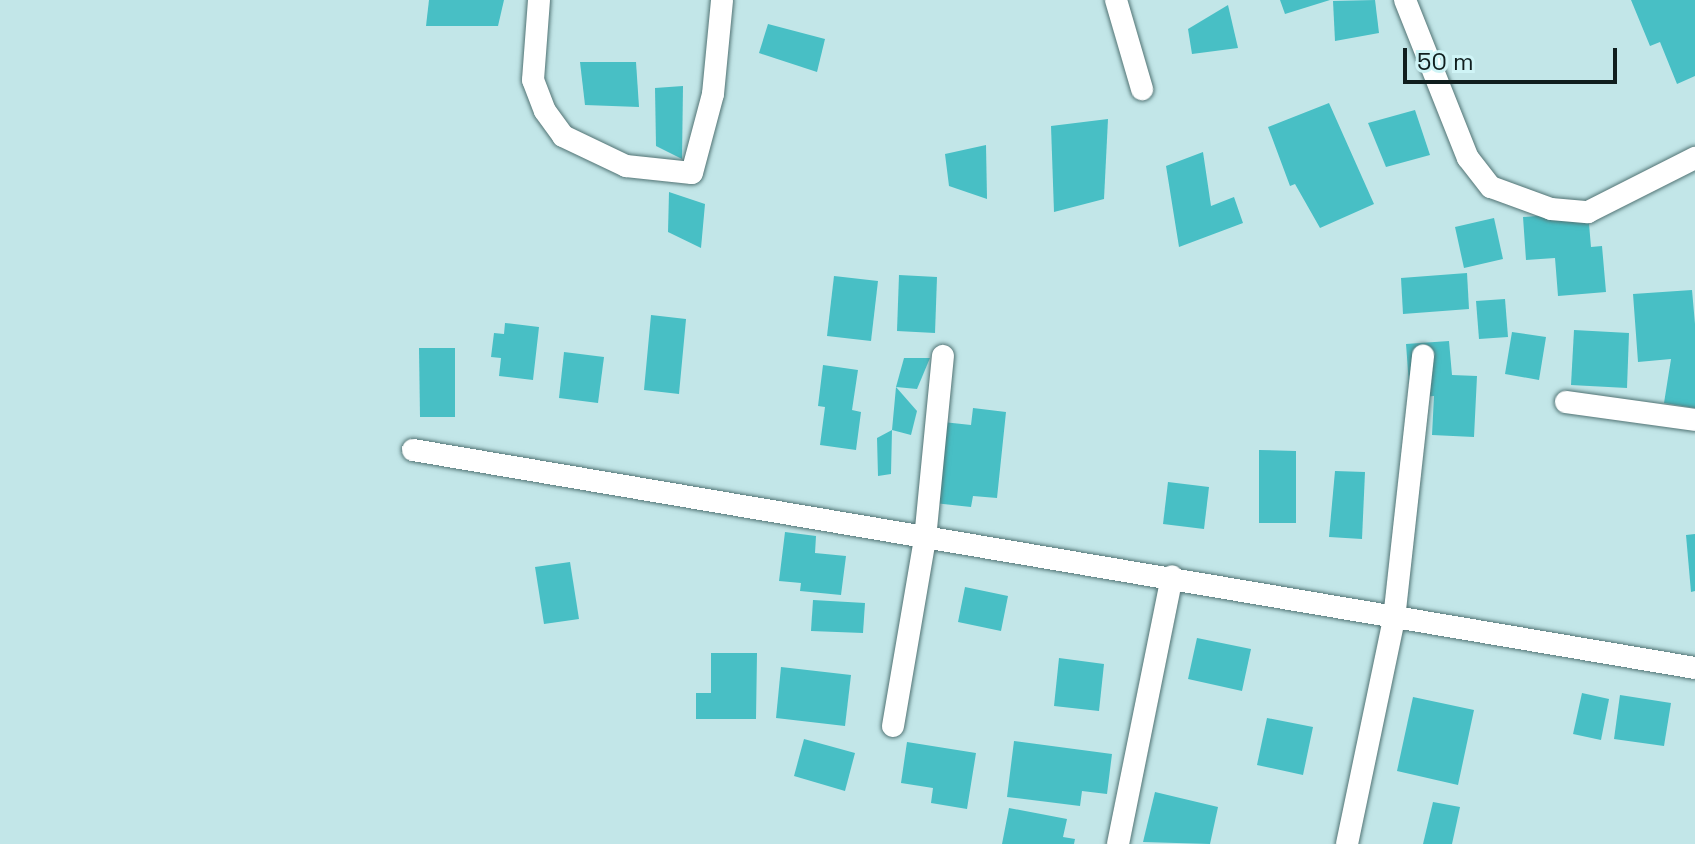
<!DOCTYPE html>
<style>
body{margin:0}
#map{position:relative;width:1695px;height:844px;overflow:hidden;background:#c2e6e8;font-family:"Space Grotesk",sans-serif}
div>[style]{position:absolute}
.building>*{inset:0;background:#48bfc5}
.roads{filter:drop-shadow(0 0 2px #517374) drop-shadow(0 0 2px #517374)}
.street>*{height:22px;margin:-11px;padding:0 11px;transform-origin:11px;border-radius:11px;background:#fff}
span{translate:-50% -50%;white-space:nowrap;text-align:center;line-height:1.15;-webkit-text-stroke:6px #cff4f6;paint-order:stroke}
.scale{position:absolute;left:1403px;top:48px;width:214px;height:36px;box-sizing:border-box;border:4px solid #101e1e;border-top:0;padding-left:10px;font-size:24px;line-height:28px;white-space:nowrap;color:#101e1e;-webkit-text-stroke:6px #cff4f6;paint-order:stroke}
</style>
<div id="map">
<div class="building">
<i style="clip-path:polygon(429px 0,504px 0,498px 26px,426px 26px)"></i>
<i style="clip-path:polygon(1280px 0,1330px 0,1285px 14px)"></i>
<i style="clip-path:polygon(1375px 0,1379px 33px,1335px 41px,1333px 1px)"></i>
<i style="clip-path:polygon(1631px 0,1695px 0,1695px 76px,1677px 84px,1660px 42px,1650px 46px)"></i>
<i style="clip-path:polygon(1228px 5px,1238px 48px,1192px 54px,1188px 29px)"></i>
<i style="clip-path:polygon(768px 24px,825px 39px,817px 72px,759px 53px)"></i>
<i style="clip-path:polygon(580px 62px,636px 62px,639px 107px,585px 105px)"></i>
<i style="clip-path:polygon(683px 86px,682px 159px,656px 146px,655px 88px)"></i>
<i style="clip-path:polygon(1329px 103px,1374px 204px,1320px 228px,1295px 184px,1290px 186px,1268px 127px)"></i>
<i style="clip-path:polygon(1415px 110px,1430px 155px,1386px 167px,1368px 123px)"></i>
<i style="clip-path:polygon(1108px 119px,1104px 199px,1054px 212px,1051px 126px)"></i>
<i style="clip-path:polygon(986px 145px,987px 199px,949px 186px,945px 154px)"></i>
<i style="clip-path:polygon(1203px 152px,1211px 206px,1234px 197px,1243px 223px,1179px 247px,1166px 166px)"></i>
<i style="clip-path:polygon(669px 192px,705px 204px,701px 248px,668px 232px)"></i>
<i style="clip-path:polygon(1588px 212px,1591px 247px,1602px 246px,1606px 292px,1558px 296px,1555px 258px,1526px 260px,1523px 217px)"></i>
<i style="clip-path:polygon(1494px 218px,1503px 259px,1464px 268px,1455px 227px)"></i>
<i style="clip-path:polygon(1467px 273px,1469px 309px,1403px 314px,1401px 278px)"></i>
<i style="clip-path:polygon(899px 275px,937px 277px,935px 333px,897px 331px)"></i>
<i style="clip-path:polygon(834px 276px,878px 281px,871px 341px,827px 336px)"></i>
<i style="clip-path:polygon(1692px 290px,1695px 324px,1695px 408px,1664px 403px,1671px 359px,1638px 362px,1633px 294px)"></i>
<i style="clip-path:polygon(1505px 299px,1508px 337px,1479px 339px,1476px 301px)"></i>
<i style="clip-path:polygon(651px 315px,686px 319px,679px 394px,644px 390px)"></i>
<i style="clip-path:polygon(505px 323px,539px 327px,533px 380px,499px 376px,501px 358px,491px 357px,494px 333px,504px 334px)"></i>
<i style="clip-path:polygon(1574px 330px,1629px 333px,1627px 388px,1571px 385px)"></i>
<i style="clip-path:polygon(1512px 332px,1546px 337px,1539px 380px,1505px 374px)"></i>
<i style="clip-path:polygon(1449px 341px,1452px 375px,1477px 376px,1474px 437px,1432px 435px,1434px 396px,1410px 398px,1406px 344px)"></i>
<i style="clip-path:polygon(419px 348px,455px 348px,455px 417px,420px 417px)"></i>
<i style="clip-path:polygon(564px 352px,604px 357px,598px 403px,559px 398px)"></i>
<i style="clip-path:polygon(904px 358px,930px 358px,917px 389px,896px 387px)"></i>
<i style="clip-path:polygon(823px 365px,858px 370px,852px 410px,861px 412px,856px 450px,820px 445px,825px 407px,818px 406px)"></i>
<i style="clip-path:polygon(896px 387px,917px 411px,911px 435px,892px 430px,891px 474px,878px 476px,877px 438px,892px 430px)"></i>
<i style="clip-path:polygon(973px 408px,1006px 412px,997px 498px,973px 496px,971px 507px,934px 503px,943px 422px,971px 425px)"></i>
<i style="clip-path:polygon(1259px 450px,1296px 451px,1296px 523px,1259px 523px)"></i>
<i style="clip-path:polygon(1335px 471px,1365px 472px,1362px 539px,1329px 537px)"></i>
<i style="clip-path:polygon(1168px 482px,1209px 487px,1204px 529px,1163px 524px)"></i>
<i style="clip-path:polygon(785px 532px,816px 536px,815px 553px,846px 556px,841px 595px,800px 591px,801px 583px,779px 581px)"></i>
<i style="clip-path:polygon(1695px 534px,1695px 591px,1691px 592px,1686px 535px)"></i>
<i style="clip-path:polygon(570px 562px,579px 619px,544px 624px,535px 567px)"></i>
<i style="clip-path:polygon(965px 587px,1008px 596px,1001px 631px,958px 622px)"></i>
<i style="clip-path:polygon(813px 600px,865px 603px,863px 633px,811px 631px)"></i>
<i style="clip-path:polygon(1197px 638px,1251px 649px,1242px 691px,1188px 679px)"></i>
<i style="clip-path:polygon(711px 653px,757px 653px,756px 719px,696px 719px,696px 693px,711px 693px)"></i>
<i style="clip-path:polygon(1059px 658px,1104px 664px,1099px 711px,1054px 706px)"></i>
<i style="clip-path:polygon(781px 667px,851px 675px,845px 726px,776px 718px)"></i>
<i style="clip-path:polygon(1582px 693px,1609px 699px,1601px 740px,1573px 734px)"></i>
<i style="clip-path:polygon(1620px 695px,1671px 703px,1664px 746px,1614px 739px)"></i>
<i style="clip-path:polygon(1413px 697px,1474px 710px,1458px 785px,1397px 771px)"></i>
<i style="clip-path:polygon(1267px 718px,1313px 727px,1303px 775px,1257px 765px)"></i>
<i style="clip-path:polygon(804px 739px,855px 753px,845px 791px,794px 776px)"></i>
<i style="clip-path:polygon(1014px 741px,1112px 754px,1107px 794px,1082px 791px,1080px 806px,1007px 797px)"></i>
<i style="clip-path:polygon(907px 742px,976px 753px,967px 809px,931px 803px,933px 788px,901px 783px)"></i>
<i style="clip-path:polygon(1155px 792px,1218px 807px,1210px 844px,1143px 842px)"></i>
<i style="clip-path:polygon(1433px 802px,1460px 807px,1452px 844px,1423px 844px)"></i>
<i style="clip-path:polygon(1009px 808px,1067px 819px,1063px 837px,1075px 839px,1074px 844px,1002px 844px)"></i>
</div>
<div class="roads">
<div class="street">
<i style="left:539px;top:0;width:80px;rotate:94.3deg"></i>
<i style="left:533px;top:80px;width:33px;rotate:69deg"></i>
<i style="left:545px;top:111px;width:31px;rotate:54deg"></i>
<i style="left:563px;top:136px;width:70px;rotate:25.5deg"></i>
<i style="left:626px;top:166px;width:66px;rotate:6.1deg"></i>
<i style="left:692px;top:173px;width:82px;rotate:-75.1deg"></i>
<i style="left:713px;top:94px;width:94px;rotate:-84.5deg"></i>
<i style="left:1116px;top:0;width:93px;rotate:73.7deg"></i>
<i style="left:1405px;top:0;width:170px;rotate:68.3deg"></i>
<i style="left:1468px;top:158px;width:37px;rotate:52deg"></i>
<i style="left:1491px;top:187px;width:64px;rotate:20.1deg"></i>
<i style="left:1551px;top:209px;width:37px;rotate:5deg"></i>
<i style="left:1588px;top:212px;width:120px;rotate:-26.8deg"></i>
<i style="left:1566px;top:402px;width:130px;rotate:7.9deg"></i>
<i style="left:413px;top:450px;width:1300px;rotate:9.65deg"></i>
<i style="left:893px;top:726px;width:190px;rotate:-80.3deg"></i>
<i style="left:925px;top:539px;width:184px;rotate:-84.4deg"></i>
<i style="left:1118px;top:844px;width:273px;rotate:-78.6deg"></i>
<i style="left:1347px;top:844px;width:230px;rotate:-78.2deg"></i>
<i style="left:1394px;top:619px;width:265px;rotate:-83.7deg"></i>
</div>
</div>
<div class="scale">50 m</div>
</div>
